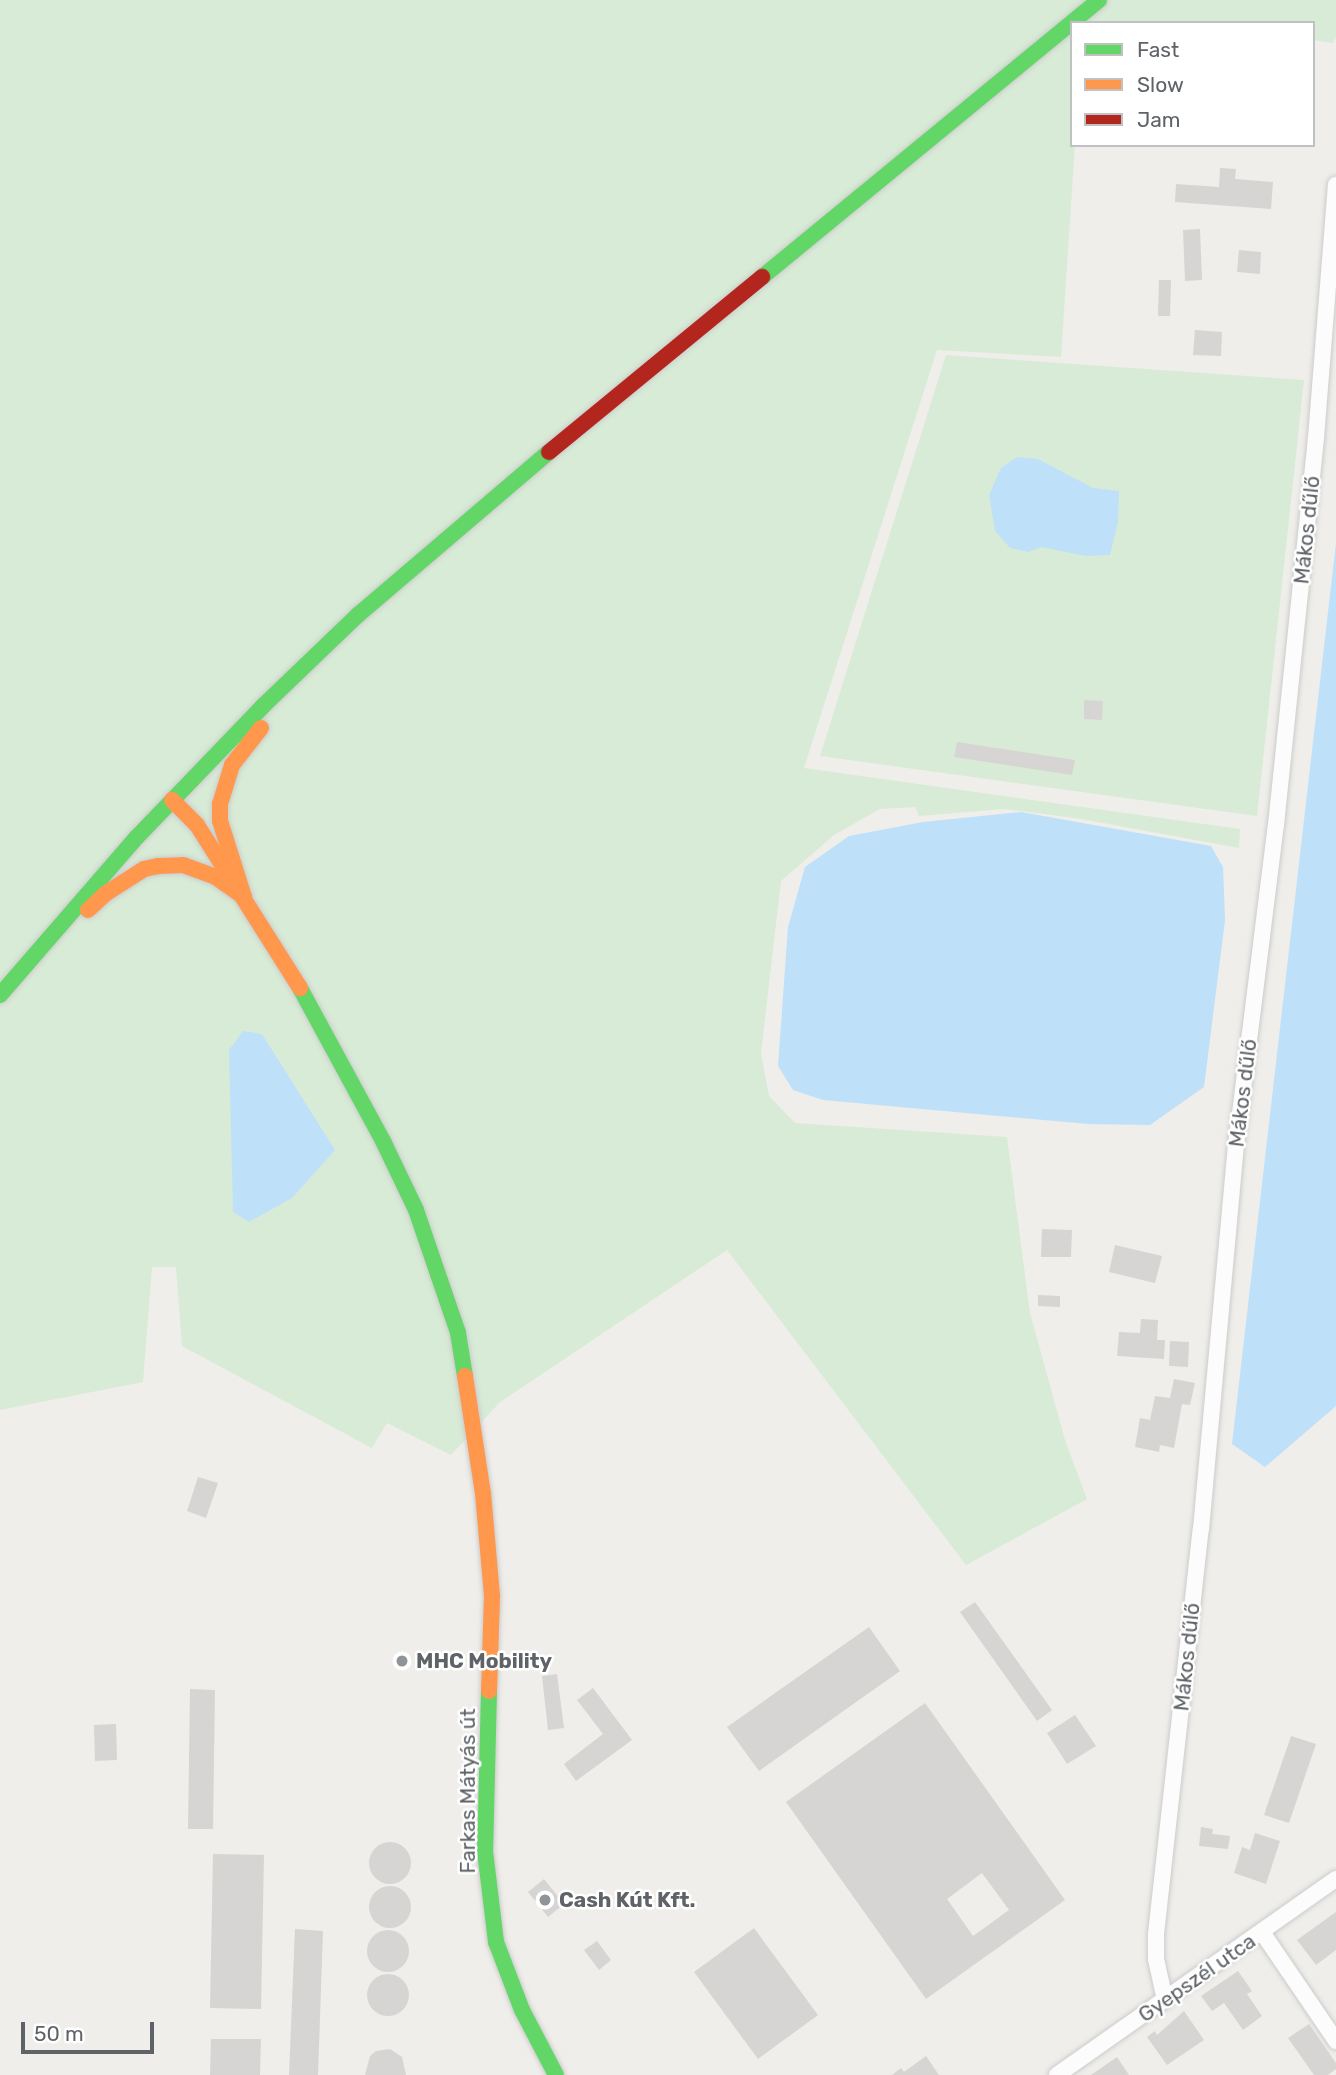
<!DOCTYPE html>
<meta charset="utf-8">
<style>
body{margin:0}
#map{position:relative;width:1336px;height:2075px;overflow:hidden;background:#efeeea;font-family:Rubik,sans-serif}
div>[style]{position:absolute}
.green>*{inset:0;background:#d8ebd6}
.water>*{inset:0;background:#bfe0f9}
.building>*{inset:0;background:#d6d5d3}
.round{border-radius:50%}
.roads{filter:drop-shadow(0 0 2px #cbcccc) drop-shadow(0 0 2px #cbcccc)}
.street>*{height:16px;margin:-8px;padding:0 8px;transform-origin:8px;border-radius:8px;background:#fdfcfc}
.fast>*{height:16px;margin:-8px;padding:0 8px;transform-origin:8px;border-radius:8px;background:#63d668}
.slow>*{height:16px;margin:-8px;padding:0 8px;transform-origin:8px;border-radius:8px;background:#ff974d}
.jam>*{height:16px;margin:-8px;padding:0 8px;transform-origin:8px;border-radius:8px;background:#b3261e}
.dots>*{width:19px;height:19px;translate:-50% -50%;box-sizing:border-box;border:4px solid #fff;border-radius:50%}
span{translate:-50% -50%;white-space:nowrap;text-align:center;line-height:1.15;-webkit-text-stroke:5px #fff;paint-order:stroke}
.street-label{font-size:21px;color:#5f6368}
.poi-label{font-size:21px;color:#5f6368;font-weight:700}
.left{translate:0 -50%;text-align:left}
.legend{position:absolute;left:1070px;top:21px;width:245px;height:126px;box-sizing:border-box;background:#fff;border:2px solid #bfc1c3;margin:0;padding:9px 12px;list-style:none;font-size:21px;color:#5f6368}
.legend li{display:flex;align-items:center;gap:14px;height:35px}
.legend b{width:35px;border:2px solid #bfc1c3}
.scale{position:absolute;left:21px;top:2022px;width:133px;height:32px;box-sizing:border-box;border:4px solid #5f6368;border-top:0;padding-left:9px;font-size:21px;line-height:24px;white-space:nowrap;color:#5f6368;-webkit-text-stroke:5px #fff;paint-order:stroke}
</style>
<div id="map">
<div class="green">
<i style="clip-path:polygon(0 0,1336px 0,1336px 37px,1333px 43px,1313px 40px,1313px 23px,1072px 23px,1072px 145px,1075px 145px,1061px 357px,937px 350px,804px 768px,1240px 829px,1239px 848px,1076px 818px,1004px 809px,919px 816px,915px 807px,880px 809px,834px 835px,781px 881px,761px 1053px,769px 1096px,795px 1123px,1007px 1137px,1030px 1313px,1065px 1440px,1087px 1499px,966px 1565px,727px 1250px,500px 1402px,451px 1455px,387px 1423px,372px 1448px,182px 1346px,176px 1267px,152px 1267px,143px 1382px,0 1410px)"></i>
<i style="clip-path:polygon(946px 355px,1304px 380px,1257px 816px,820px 756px)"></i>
</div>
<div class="water">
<i style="clip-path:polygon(1017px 457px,1038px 459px,1093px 488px,1119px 491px,1118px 522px,1110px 555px,1086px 556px,1041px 547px,1028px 552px,1010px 548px,995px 531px,989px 495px,1001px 468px)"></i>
<i style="clip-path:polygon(1336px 543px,1336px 1406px,1265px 1467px,1232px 1444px)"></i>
<i style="clip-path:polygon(1021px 812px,1211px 846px,1223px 867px,1225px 920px,1204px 1087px,1150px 1125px,1088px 1124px,823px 1100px,793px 1090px,778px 1066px,788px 927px,805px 867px,849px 836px,923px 822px)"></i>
<i style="clip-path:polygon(243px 1031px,262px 1034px,335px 1150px,292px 1198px,249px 1222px,233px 1212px,229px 1050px)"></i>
</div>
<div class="building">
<i style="clip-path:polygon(1220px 168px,1236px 169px,1235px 179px,1273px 182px,1271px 209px,1175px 202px,1176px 184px,1219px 187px)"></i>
<i style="clip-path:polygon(1200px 229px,1202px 280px,1185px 281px,1183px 230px)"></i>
<i style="clip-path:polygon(1239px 250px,1261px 252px,1260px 274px,1237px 272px)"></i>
<i style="clip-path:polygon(1159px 280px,1171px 280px,1170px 316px,1158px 316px)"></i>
<i style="clip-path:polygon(1195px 330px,1222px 332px,1221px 356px,1193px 355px)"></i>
<i style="clip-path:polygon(1084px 700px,1103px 701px,1102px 720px,1084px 719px)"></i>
<i style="clip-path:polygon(957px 742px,1075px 760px,1072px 775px,954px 757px)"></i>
<i style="clip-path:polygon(1042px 1229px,1072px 1230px,1071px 1257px,1041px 1257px)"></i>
<i style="clip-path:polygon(1115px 1245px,1162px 1256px,1155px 1283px,1109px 1272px)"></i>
<i style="clip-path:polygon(1038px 1295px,1060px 1296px,1060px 1307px,1038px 1306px)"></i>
<i style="clip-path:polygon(1141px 1319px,1158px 1320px,1157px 1340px,1165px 1340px,1164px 1359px,1117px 1356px,1119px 1332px,1140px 1333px)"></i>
<i style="clip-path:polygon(1170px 1341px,1189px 1342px,1188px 1367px,1169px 1366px)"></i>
<i style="clip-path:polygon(1174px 1379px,1195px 1383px,1190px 1405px,1182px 1404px,1174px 1448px,1160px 1445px,1159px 1452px,1135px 1447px,1140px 1418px,1150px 1420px,1155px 1396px,1170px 1398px)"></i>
<i style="clip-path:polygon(198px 1477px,218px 1483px,206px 1518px,187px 1511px)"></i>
<i style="clip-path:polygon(975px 1602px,1052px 1710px,1037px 1721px,960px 1612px)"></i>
<i style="clip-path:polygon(869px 1627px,900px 1671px,759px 1771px,727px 1727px)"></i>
<i style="clip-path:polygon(557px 1674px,564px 1728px,548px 1730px,542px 1676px)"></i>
<i style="clip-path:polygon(593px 1688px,632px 1740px,576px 1781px,564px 1764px,603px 1734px,577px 1700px)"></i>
<i style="clip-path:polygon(190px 1689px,215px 1690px,213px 1829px,188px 1829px)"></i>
<i style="clip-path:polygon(evenodd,925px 1703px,1065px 1900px,926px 1999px,786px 1802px,925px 1703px,982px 1873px,1009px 1910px,973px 1936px,947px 1899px,982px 1873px)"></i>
<i style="clip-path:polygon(1075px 1715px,1096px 1746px,1067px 1764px,1047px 1733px)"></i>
<i style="clip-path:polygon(116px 1724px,117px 1760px,95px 1761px,94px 1725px)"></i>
<i style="clip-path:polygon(1291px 1736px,1316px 1744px,1289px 1823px,1264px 1815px)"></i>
<i style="clip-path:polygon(1201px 1827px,1213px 1829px,1212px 1834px,1230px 1836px,1228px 1849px,1199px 1846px)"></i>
<i style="clip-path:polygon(1255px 1833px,1280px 1841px,1266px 1884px,1234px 1873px,1242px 1847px,1250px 1850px)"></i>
<i class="round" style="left:369px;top:1842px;width:42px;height:42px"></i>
<i style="clip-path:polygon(213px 1854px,264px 1855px,261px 2009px,210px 2008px)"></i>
<i style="clip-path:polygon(544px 1879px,564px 1904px,548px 1917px,528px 1892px)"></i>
<i class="round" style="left:369px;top:1886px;width:42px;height:42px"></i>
<i style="clip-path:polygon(1336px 1912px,1336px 1950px,1316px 1965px,1297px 1940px)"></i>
<i style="clip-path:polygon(754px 1928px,818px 2015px,758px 2059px,694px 1972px)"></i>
<i style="clip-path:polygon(295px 1929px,323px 1931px,318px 2075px,289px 2075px)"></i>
<i class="round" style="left:367px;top:1930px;width:42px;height:42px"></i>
<i style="clip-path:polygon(597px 1941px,611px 1960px,599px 1970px,584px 1950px)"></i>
<i style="clip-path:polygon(1238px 1971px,1252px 1991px,1247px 1994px,1262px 2016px,1243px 2030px,1224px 2003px,1212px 2011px,1201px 1996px)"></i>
<i class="round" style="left:367px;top:1974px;width:42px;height:42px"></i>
<i style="clip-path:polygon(1184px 2011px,1204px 2040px,1167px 2065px,1147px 2037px,1155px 2031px,1157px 2035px)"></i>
<i style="clip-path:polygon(1309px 2024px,1336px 2063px,1336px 2069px,1328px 2075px,1314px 2075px,1288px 2038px)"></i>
<i style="clip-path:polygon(211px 2039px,261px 2039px,260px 2075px,210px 2075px)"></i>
<i style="clip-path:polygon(390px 2049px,402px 2057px,406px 2075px,365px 2075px,370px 2056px,376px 2051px)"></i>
<i style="clip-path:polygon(926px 2056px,939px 2075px,892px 2075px,901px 2068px,904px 2072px)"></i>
<i style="clip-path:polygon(1117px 2057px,1129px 2075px,1091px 2075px)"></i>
</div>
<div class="roads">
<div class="street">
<i style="left:1262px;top:1932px;width:132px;rotate:55.8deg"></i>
<i style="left:1165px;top:2000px;width:42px;rotate:-102.4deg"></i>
<i style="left:1156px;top:1959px;width:25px;rotate:-90deg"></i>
<i style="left:1156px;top:1934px;width:407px;rotate:-83.7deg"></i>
<i style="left:1201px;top:1529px;width:386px;rotate:-84.8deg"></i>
<i style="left:1236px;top:1145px;width:322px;rotate:-82.9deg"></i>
<i style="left:1276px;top:825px;width:389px;rotate:-84.1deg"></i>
<i style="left:1316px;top:438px;width:254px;rotate:-85.5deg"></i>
<i style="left:1057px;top:2075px;width:341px;rotate:-35.1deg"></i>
</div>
<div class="fast">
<i style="left:762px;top:277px;width:436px;rotate:-39.4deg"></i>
<i style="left:300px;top:988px;width:174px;rotate:61.5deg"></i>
<i style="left:383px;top:1141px;width:76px;rotate:64.4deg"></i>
<i style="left:416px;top:1210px;width:130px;rotate:71.1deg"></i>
<i style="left:458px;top:1333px;width:44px;rotate:80.8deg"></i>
<i style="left:0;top:995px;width:209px;rotate:-49.1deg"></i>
<i style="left:137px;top:837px;width:182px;rotate:-46.1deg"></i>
<i style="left:263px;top:706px;width:132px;rotate:-43.8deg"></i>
<i style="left:358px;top:615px;width:251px;rotate:-40.5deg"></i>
<i style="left:489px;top:1691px;width:160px;rotate:91.4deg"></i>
<i style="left:485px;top:1851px;width:92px;rotate:83.1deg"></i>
<i style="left:496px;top:1942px;width:73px;rotate:69.1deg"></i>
<i style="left:522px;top:2010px;width:73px;rotate:62.4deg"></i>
</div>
<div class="slow">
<i style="left:172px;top:800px;width:35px;rotate:45deg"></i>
<i style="left:197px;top:825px;width:193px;rotate:57.7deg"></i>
<i style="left:244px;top:897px;width:80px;rotate:-107.5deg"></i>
<i style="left:220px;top:821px;width:17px;rotate:-90deg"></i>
<i style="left:220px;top:804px;width:41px;rotate:-72.9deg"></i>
<i style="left:232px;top:765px;width:47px;rotate:-51.9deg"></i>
<i style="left:88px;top:910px;width:23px;rotate:-43deg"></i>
<i style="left:105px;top:894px;width:46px;rotate:-32.7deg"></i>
<i style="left:144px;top:869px;width:14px;rotate:-12deg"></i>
<i style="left:158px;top:866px;width:25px;rotate:-2deg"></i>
<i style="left:183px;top:865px;width:33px;rotate:20deg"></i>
<i style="left:214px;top:876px;width:37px;rotate:35deg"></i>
<i style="left:465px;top:1376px;width:118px;rotate:81.3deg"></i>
<i style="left:483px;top:1493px;width:103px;rotate:85deg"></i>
<i style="left:492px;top:1596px;width:95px;rotate:91.8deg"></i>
</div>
<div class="jam">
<i style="left:549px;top:452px;width:276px;rotate:-39.4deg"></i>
</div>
</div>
<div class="dots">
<i style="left:402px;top:1661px;background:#919496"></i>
<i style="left:545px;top:1900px;background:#919496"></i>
</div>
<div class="street-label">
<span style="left:1307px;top:530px;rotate:-84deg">Mákos dűlő</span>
<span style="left:1243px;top:1093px;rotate:-83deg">Mákos dűlő</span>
<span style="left:1187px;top:1657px;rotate:-84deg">Mákos dűlő</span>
<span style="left:468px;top:1791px;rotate:-90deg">Farkas Mátyás út</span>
<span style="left:1197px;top:1978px;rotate:-35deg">Gyepszél utca</span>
</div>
<div class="poi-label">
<span class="left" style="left:416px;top:1661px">MHC Mobility</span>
<span class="left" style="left:559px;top:1900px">Cash Kút Kft.</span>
</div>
<ul class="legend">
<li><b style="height:9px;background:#63d668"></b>Fast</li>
<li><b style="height:9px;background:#ff974d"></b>Slow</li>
<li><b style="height:9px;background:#b3261e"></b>Jam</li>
</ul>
<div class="scale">50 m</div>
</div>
